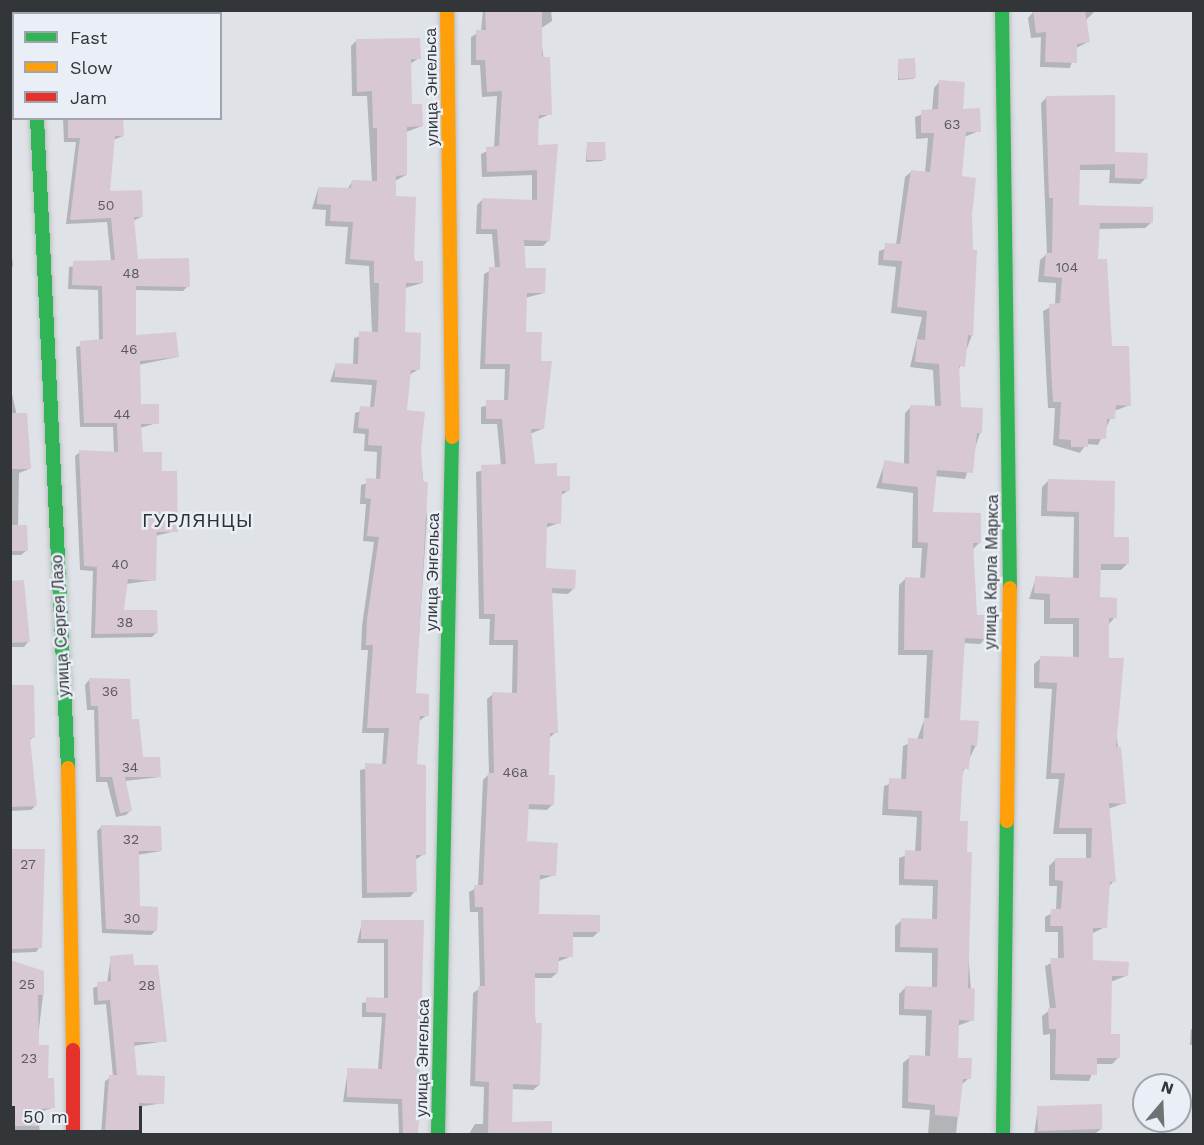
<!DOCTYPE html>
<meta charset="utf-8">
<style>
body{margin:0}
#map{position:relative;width:1204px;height:1145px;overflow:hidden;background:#dfe2e6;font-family:"Work Sans",sans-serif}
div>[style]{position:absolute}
.shadow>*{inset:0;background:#0003}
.building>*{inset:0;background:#d8c8d4}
.roads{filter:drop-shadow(0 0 2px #bcbfc2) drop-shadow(0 0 2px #bcbfc2)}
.street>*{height:21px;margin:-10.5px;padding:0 10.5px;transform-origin:10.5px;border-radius:10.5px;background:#fafbfb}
.fast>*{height:14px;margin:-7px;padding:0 7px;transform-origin:7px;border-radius:7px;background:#30b455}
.slow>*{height:14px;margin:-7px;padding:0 7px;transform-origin:7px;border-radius:7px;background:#ff9f0a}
.jam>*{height:14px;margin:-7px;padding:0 7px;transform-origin:7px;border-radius:7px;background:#e5322d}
span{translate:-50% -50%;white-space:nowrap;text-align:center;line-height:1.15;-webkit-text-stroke:5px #eaeff7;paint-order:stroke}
.number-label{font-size:14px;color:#5c5a5f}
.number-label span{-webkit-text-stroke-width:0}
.street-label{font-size:16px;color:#333638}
.neighbourhood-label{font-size:18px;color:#2d3136;letter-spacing:1.5px}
.frame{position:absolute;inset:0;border:12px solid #333638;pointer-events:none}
.legend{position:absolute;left:12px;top:12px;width:210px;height:108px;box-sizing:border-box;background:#eaeff7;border:2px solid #a1a5ab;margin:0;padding:8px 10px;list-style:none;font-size:18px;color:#333638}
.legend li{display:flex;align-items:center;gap:12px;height:30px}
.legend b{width:30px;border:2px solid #a1a5ab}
.north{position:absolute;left:1132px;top:1073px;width:60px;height:60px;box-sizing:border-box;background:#eaeff7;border:2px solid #a1a5ab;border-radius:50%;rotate:19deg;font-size:16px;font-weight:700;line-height:24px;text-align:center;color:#333638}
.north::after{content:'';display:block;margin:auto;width:21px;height:27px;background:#6f7275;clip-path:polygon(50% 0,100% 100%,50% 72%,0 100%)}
.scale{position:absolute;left:12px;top:1106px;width:130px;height:27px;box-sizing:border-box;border:3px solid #333638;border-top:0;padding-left:8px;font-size:18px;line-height:21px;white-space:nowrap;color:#333638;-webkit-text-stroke:4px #eaeff7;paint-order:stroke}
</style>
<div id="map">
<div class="shadow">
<i style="clip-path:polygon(56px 10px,134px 10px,134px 14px,55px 14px)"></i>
<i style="clip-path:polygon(483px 10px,551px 10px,552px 21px,540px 29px,550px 114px,537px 120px,536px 146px,548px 241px,543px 246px,523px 246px,524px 269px,544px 293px,525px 298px,525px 333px,542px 429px,530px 434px,533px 465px,569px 490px,560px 496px,559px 523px,545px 528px,545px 569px,573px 589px,568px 594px,550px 593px,556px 732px,549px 738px,548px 776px,553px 804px,547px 810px,527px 809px,525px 843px,555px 875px,539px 880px,538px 915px,599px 931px,593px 937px,572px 937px,572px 956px,557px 962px,557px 973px,551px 978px,533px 978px,539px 1085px,533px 1090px,511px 1089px,511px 1123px,550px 1123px,550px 1134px,469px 1134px,475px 1124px,483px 1124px,484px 1087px,470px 1086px,473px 993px,480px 988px,478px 912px,470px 912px,469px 892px,478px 887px,483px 780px,489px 774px,487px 699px,493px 694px,512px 694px,513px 645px,489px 645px,490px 619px,479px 619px,476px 472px,501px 466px,497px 424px,481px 424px,481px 407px,504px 402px,505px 369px,480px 369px,484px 274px,495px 268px,492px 234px,476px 234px,477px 205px,482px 200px,532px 201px,532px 175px,482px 177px,481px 154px,494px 148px,497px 96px,482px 97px,480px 65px,471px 65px,471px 37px,481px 31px)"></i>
<i style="clip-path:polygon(1035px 10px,1096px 10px,1085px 21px,1088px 42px,1076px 48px,1070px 68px,1040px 67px,1041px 37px,1031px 38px,1028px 18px)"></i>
<i style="clip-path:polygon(357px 40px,419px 58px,410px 64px,410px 106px,422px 126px,406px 132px,406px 175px,395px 181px,395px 198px,422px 283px,405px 288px,403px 334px,419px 369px,409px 375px,406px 411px,420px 449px,427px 518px,415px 695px,427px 715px,419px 721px,416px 766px,424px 854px,415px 860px,415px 891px,410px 897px,362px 898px,360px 770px,382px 765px,384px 733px,362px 733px,368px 650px,361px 650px,362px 626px,374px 542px,363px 541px,366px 504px,360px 504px,361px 485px,376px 480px,377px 452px,364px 451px,365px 434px,353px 433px,355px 413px,370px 408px,372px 385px,330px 382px,336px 364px,353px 365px,354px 338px,372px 333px,369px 266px,345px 264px,348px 227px,325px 226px,326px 210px,312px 209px,318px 189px,347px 190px,352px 182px,372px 182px,367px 96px,352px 96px,351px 46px)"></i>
<i style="clip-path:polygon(899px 60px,915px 77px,913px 79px,898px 80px)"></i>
<i style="clip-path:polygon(940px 81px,979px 131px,964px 137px,960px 177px,970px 215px,972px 335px,958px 372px,960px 409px,980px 433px,965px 479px,935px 476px,931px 513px,979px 543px,973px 549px,975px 617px,986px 638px,980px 644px,963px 643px,958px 722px,976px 745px,961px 776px,959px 822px,973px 1020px,957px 1026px,956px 1059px,969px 1078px,961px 1085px,956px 1134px,928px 1134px,930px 1110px,902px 1108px,903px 1063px,910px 1057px,925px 1057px,926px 1016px,899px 1015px,899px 994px,906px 987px,932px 988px,932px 953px,895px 952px,895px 926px,902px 920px,932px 921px,933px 886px,899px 885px,899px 858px,915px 852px,917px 817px,882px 815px,884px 786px,901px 780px,903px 746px,917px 740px,924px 720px,927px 655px,898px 655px,899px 585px,905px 579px,920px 580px,922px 548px,912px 548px,913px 493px,876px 488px,885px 462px,904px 464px,905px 413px,911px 407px,935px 408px,933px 370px,910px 367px,922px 317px,891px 313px,896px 267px,878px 265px,879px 251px,896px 245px,905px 177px,912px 171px,925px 173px,928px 138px,916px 139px,915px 117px,932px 111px,934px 88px)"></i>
<i style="clip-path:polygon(1047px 97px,1146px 178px,1140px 184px,1109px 183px,1110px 170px,1078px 170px,1078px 206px,1152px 222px,1145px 228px,1098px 229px,1096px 260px,1110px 347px,1130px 405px,1114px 411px,1098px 445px,1086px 444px,1080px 453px,1053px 445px,1055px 408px,1048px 408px,1043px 311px,1055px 305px,1056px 283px,1038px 282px,1040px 260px,1047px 254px,1041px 103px)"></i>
<i style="clip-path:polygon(63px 118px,122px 118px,123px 136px,113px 140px,109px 193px,141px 217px,133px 221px,137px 261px,188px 286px,183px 291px,135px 290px,135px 337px,177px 357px,138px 365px,139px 406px,157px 423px,140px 428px,142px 454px,160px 472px,176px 531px,155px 536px,155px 580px,126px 584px,122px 611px,156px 633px,152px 637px,91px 638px,93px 571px,80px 570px,75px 456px,80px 452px,114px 453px,113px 427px,80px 427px,76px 347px,99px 341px,98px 290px,68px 289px,69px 267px,111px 261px,107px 222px,66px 224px,76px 142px,64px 142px)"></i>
<i style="clip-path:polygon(587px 144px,604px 159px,602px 161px,586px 162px)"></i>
<i style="clip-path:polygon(10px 157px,12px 157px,10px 183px)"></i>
<i style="clip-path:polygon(10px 237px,13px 266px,10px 268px)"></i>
<i style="clip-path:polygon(10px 385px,29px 469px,19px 473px,18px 526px,26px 551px,21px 555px,10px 555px)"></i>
<i style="clip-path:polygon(1048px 481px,1112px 539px,1127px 564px,1121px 570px,1099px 570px,1098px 599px,1115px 617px,1109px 624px,1107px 659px,1125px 803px,1108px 809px,1114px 881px,1108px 887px,1105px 927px,1091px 934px,1091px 961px,1126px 976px,1110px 982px,1109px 1036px,1119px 1057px,1112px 1064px,1096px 1064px,1089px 1081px,1050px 1080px,1050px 1034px,1043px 1035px,1042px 1016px,1050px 1010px,1045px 966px,1058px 960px,1058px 932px,1045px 932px,1045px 917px,1056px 911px,1057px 886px,1049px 886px,1049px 866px,1056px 859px,1086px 860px,1086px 834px,1053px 834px,1059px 779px,1046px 779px,1052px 689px,1034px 688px,1034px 664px,1041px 658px,1073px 659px,1073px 624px,1044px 624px,1044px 600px,1029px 599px,1036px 578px,1073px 580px,1074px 517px,1041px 516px,1042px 487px)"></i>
<i style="clip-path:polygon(10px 582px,28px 642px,24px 647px,10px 647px)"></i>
<i style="clip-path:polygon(89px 680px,131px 720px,142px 758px,160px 777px,125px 781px,131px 810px,126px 815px,116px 817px,107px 782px,96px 782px,94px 710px,87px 710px,85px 685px)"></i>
<i style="clip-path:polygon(10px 687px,33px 737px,28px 742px,36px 805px,31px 810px,10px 811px)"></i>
<i style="clip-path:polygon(102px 826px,161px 851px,137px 855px,139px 908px,156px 930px,151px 935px,102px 933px,97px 831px)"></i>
<i style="clip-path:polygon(10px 850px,40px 947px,36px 952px,10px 953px)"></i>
<i style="clip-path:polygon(362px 922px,423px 922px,418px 1134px,399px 1134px,398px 1104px,343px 1102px,348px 1069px,378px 1070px,382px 1017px,362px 1017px,362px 1003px,384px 999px,384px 943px,357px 943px)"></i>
<i style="clip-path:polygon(111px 957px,133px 967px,157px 966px,166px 1041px,133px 1046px,136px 1077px,163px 1103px,138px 1107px,140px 1134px,101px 1134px,105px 1081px,113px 1076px,106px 1004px,94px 1005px,93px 988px,107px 983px)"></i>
<i style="clip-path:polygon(10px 961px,43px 995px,37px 1046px,54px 1107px,38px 1113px,40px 1134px,10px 1134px)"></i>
<i style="clip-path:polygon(1191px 1029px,1194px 1029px,1194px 1045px,1190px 1045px)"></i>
<i style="clip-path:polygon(1038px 1108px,1101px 1129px,1096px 1133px,1034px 1134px)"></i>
</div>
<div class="building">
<i style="clip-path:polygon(485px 10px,542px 10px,542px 57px,550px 57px,552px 115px,539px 115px,538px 145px,558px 144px,550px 241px,524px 240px,526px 268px,546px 268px,545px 293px,527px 293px,526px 332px,542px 332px,541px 361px,552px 361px,544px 429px,531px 429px,535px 464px,557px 463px,557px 476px,570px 476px,570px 491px,562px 491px,561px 524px,547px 523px,546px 568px,576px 570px,575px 589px,552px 588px,558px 733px,550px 733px,549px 775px,555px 775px,554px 805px,529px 804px,527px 841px,558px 843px,556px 876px,540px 875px,539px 914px,600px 915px,600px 932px,573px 932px,573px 957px,559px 957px,558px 973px,535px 973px,535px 1023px,542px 1023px,540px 1085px,513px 1084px,512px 1122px,552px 1121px,552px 1134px,488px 1134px,489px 1082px,475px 1081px,478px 986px,485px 986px,483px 907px,475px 907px,474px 885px,483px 885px,488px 773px,494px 773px,492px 692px,517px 693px,518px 640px,494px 640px,495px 614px,484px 614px,481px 465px,506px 464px,502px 419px,486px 419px,486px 400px,508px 400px,510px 364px,485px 364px,489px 267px,500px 267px,497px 229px,481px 229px,482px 198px,537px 200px,537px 170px,487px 172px,486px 147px,499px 146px,502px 91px,487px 92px,485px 60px,476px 60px,476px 30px,486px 30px)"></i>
<i style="clip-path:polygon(1033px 10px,1085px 10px,1090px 42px,1077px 44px,1077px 63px,1045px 62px,1046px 32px,1036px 33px)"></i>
<i style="clip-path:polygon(420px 38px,421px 59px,411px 59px,412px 104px,422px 104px,423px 126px,407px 127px,407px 175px,396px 176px,396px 196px,416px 197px,414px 261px,423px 261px,423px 283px,406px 283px,405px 332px,421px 333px,420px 370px,411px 370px,407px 410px,425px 412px,421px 449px,423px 482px,428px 482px,416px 693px,429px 694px,429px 716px,420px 716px,417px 764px,426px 765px,426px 855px,416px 855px,417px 892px,367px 893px,365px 763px,386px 764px,389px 728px,367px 728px,373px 645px,366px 645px,367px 619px,379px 537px,367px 536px,371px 499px,365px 498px,366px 478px,380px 479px,382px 446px,368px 445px,369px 429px,358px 428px,360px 406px,374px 407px,377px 380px,335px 377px,335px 363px,358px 364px,359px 331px,378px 332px,379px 283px,374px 283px,374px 261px,350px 259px,353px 222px,330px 221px,331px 205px,317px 204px,318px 187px,351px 188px,352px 180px,377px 181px,377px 128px,373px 128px,372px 91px,357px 92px,356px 39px)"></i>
<i style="clip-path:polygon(915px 58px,916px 78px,899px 79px,898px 59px)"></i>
<i style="clip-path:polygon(939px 80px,965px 82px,963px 109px,980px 108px,981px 132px,966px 132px,962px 176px,976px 178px,972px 215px,973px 250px,977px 250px,973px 336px,968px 335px,965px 367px,959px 366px,961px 407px,983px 408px,982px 433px,977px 433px,973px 473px,937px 470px,933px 512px,981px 513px,981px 543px,973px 543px,977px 615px,988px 615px,987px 639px,965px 638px,960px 720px,979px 721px,977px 746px,971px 745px,969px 769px,963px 769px,960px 821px,968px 821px,967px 852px,972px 852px,968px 988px,975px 989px,974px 1021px,959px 1020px,958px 1058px,972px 1058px,971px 1079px,963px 1079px,959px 1117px,935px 1115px,935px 1105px,908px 1102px,909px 1055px,930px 1056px,932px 1010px,904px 1009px,905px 986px,937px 987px,938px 948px,900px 947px,901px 918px,937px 919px,938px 880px,904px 879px,905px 850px,921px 851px,922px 811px,888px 809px,889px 778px,906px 779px,908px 738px,923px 739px,924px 718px,929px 718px,933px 650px,904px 650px,905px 577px,925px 578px,928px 543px,918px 542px,918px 487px,882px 483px,884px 460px,909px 464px,910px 405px,941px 406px,939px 364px,915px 362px,917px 339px,925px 340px,927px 311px,897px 307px,902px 261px,883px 260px,885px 243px,900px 244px,911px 170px,930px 172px,934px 133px,921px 133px,921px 110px,938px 109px)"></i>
<i style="clip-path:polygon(1115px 95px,1115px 152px,1148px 153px,1147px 179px,1115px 178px,1115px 164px,1080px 165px,1079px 205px,1153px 207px,1153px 223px,1100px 223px,1098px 259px,1107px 259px,1112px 346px,1129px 346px,1131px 406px,1116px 405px,1115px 419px,1107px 419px,1106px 439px,1088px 439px,1088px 447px,1071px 447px,1071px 440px,1059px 439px,1061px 402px,1053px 402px,1051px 368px,1049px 304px,1060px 303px,1062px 278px,1044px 276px,1046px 253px,1052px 253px,1053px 198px,1049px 198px,1046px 96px)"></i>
<i style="clip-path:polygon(68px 118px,123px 118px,124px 136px,115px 136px,110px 191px,142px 190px,143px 217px,134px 217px,138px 259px,189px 258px,190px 287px,136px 286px,136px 335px,176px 332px,179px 357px,140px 361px,141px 404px,159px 404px,159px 424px,141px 424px,143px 452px,162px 452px,162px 471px,177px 471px,178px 532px,157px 532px,156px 581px,128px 579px,124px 610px,157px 610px,158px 633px,95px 634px,97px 567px,84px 566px,79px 450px,118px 452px,117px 423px,84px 423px,80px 341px,103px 339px,102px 286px,72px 285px,73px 261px,115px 260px,111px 218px,70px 220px,80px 138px,68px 138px)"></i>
<i style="clip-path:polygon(587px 142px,605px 142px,606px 160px,587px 160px)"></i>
<i style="clip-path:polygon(10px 413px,27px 413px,31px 469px,10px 469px)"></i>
<i style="clip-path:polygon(1048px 479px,1115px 481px,1114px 537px,1129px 537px,1129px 564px,1101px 564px,1100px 597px,1117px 598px,1117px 618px,1109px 618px,1109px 658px,1124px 658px,1116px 747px,1121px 747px,1126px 804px,1109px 803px,1116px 882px,1110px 882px,1107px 928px,1093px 928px,1093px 960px,1129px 962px,1128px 976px,1112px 976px,1111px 1034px,1120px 1034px,1120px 1058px,1097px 1058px,1097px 1075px,1055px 1074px,1056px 1029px,1049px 1029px,1048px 1008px,1056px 1008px,1050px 958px,1064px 958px,1063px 926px,1050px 926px,1051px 909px,1061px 909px,1063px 881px,1055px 880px,1055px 858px,1091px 858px,1092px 828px,1059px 828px,1065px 773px,1051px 773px,1057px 683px,1039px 682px,1040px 656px,1079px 657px,1079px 618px,1050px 618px,1050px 594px,1034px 593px,1035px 576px,1079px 578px,1079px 512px,1047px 511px)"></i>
<i style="clip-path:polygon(10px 525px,27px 525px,28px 551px,10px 551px)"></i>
<i style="clip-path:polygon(24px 580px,30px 642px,10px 643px,10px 581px)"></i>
<i style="clip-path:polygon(89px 678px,130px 679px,132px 719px,139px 719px,143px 757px,160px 757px,161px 777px,125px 777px,132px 811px,120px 813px,112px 777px,100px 777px,98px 706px,91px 706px)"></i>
<i style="clip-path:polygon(10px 685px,34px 685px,35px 738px,30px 738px,37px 806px,10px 807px)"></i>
<i style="clip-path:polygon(101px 825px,161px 826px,162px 851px,139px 851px,140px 906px,158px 907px,157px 931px,106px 929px)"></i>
<i style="clip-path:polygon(10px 849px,45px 849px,42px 948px,10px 949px)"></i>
<i style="clip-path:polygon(361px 920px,424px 920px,418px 1134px,403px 1134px,402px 1099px,347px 1097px,347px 1068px,382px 1069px,386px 1013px,366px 1012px,366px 997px,388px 998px,388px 939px,361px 939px)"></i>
<i style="clip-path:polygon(133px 954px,134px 965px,158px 965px,167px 1042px,134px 1042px,137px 1075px,165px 1076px,164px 1104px,139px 1103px,142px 1134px,105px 1134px,109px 1075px,117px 1075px,110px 1000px,98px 1001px,97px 982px,111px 981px,110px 956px)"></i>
<i style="clip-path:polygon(10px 960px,44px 971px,44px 995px,38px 995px,39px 1045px,49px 1045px,48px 1078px,54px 1078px,55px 1108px,39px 1109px,39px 1126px,10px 1126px)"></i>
<i style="clip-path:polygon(1102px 1104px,1102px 1129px,1038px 1131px,1037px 1106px)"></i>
</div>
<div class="roads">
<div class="street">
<i style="left:31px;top:10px;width:4px;rotate:90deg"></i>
</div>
<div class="fast">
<i style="left:1002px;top:10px;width:578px;rotate:89.21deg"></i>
<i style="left:37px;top:118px;width:651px;rotate:87.27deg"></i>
<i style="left:438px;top:1134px;width:697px;rotate:-88.85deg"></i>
<i style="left:1003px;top:1134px;width:313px;rotate:-89.3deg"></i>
</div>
<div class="slow">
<i style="left:447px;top:10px;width:427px;rotate:89.3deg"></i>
<i style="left:68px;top:768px;width:282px;rotate:89deg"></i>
<i style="left:1007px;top:821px;width:233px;rotate:-89.3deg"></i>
</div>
<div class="jam">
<i style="left:73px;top:1050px;width:84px;rotate:90deg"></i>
</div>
</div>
<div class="number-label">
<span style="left:952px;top:124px">63</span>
<span style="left:106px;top:205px">50</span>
<span style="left:1067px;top:267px">104</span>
<span style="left:131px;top:273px">48</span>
<span style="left:129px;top:349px">46</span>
<span style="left:122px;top:414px">44</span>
<span style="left:120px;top:564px">40</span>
<span style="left:125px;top:622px">38</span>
<span style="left:110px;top:691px">36</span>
<span style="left:130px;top:767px">34</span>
<span style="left:515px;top:772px">46а</span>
<span style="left:131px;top:839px">32</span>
<span style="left:28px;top:864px">27</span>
<span style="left:132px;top:918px">30</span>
<span style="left:27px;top:984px">25</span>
<span style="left:147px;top:985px">28</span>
<span style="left:29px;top:1058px">23</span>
</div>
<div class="street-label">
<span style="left:432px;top:87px;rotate:-91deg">улица Энгельса</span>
<span style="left:433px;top:572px;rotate:-89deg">улица Энгельса</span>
<span style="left:992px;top:572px;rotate:-89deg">улица Карла Маркса</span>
<span style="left:61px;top:626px;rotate:-93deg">улица Сергея Лазо</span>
<span style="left:423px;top:1058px;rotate:-89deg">улица Энгельса</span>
</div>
<div class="neighbourhood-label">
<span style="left:198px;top:521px">ГУРЛЯНЦЫ</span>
</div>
<div class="frame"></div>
<ul class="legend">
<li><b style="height:8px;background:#30b455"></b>Fast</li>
<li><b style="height:8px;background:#ff9f0a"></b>Slow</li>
<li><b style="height:8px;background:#e5322d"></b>Jam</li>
</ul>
<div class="north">N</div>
<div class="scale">50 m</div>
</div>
